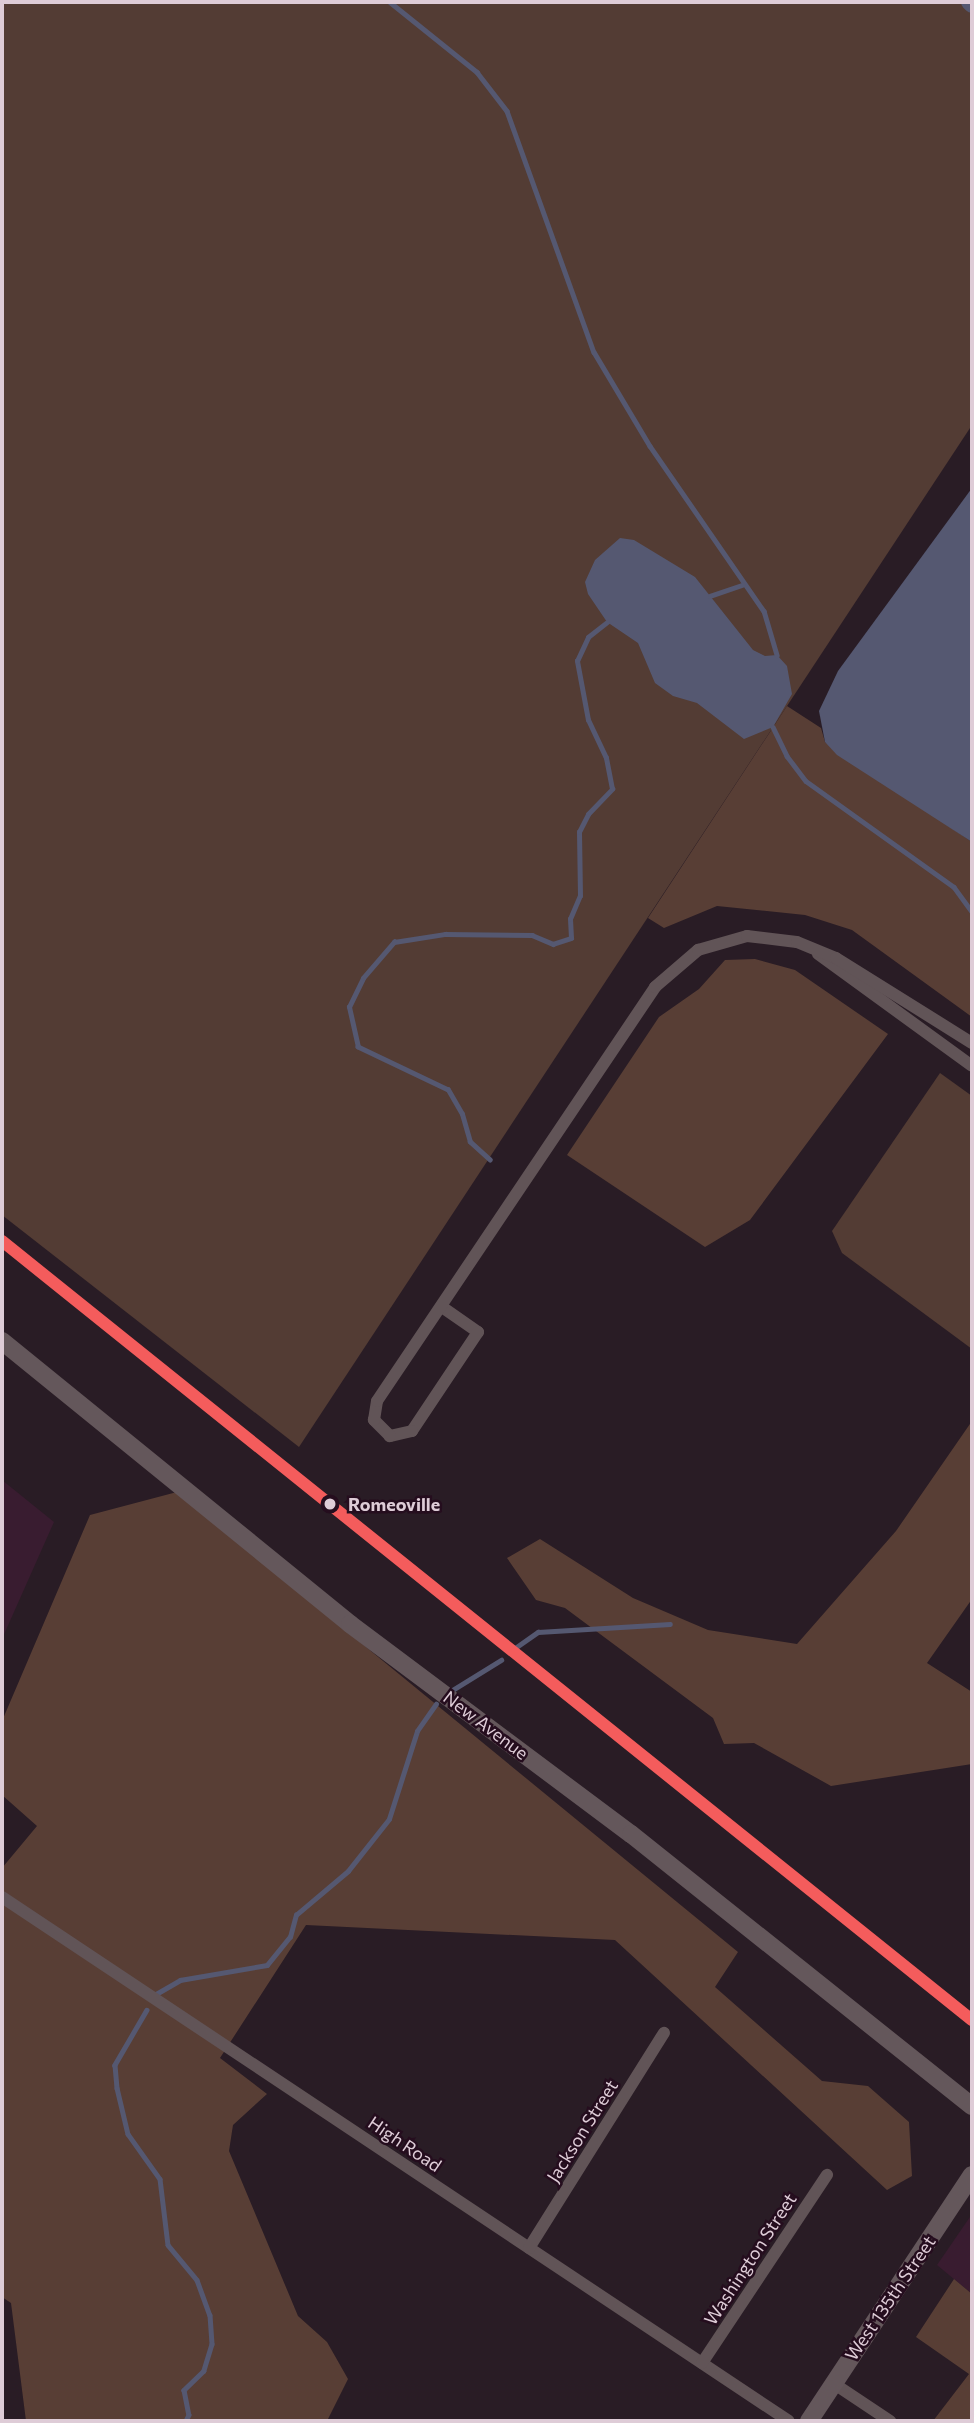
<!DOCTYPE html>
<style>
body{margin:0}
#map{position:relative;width:974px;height:2423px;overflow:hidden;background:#291c25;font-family:Commissioner,sans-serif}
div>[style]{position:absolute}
.built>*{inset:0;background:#391c30}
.green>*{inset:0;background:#533c34}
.forest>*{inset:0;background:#583e35}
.water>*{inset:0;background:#555871}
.stream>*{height:4.5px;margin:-2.25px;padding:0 2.25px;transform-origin:2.25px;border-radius:2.25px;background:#555871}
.canal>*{height:16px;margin:-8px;padding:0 8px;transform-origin:8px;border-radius:8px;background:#555871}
.street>*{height:12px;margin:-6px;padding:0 6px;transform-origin:6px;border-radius:6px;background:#615457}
.secondary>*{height:18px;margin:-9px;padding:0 9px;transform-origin:9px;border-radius:9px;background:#64575b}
.rail-1>*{height:12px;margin:-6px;padding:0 6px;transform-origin:6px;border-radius:6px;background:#f45c5c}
.dots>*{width:19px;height:19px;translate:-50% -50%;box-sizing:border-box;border:4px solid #250d1e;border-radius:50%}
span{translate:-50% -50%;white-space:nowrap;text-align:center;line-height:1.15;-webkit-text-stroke:5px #250d1e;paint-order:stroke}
.stop-label{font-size:18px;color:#deccd7;font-weight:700}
.left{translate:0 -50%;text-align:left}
.street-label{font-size:18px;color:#deccd7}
.frame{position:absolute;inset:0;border:4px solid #deccd7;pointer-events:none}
</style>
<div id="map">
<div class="built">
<i style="clip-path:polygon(2px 1480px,54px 1522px,2px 1639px)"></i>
<i style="clip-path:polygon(972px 2214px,972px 2294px,937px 2265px)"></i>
</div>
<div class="green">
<i style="clip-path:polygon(2px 2px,972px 2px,972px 425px,299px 1447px,2px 1215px)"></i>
<i style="clip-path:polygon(940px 1073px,972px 1096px,972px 1349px,842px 1253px,832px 1231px)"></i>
</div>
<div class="forest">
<i style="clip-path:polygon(787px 706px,821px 728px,825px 742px,972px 842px,972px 1017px,852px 930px,805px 915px,717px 906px,664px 928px,648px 918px)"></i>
<i style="clip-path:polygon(755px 959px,795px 970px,888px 1034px,750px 1220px,705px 1247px,567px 1155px,659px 1017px,699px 989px,725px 960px)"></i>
<i style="clip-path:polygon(972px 1421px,972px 1599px,927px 1663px,972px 1692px,972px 1764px,831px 1786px,754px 1743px,724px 1744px,713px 1718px,565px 1608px,536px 1600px,507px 1558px,540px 1539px,633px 1598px,708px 1630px,797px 1644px,896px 1531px)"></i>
<i style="clip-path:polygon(177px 1492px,738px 1952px,715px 1987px,822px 2081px,868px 2086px,909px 2122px,912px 2176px,887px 2190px,615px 1940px,306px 1925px,220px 2058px,267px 2094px,233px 2125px,229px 2151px,298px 2316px,327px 2342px,348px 2379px,327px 2421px,26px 2421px,11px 2303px,2px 2297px,2px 1868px,37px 1826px,2px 1795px,2px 1721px,90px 1515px)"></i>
<i style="clip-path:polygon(954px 2279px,972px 2294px,972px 2421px,933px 2421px,969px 2374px,916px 2337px)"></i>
</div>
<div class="water">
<i style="clip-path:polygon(972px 488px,972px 842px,837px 755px,825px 742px,819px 711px,838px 671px)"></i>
<i style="clip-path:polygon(620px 538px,634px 540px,695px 577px,753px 650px,765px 656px,777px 655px,787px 666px,792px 694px,773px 727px,744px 739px,697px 703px,673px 696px,655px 683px,638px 643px,607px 622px,588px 594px,585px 582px,595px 560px)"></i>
</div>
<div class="stream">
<i style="left:390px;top:2px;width:112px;rotate:38.8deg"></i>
<i style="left:477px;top:72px;width:49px;rotate:52.4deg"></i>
<i style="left:507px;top:111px;width:256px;rotate:70.2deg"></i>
<i style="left:594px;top:352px;width:109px;rotate:59.2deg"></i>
<i style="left:650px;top:446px;width:201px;rotate:55.4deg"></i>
<i style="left:764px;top:611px;width:46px;rotate:73.5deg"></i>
<i style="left:710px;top:596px;width:34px;rotate:-19deg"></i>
<i style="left:773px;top:727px;width:32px;rotate:64deg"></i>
<i style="left:787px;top:756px;width:31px;rotate:53deg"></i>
<i style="left:806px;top:781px;width:182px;rotate:35.6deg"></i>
<i style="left:954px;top:887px;width:31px;rotate:54deg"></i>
<i style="left:490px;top:1160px;width:27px;rotate:-138deg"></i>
<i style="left:470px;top:1142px;width:29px;rotate:-106deg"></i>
<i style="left:462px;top:1114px;width:28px;rotate:-120deg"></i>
<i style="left:448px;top:1090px;width:100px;rotate:-154.5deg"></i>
<i style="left:358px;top:1047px;width:41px;rotate:-102.7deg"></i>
<i style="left:349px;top:1007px;width:32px;rotate:-64deg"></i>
<i style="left:363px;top:978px;width:48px;rotate:-49.3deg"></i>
<i style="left:394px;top:942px;width:52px;rotate:-8.9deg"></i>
<i style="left:445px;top:934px;width:87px;rotate:0.7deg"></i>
<i style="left:532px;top:935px;width:23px;rotate:23deg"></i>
<i style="left:553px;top:944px;width:19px;rotate:-18deg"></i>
<i style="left:571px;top:938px;width:19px;rotate:-93deg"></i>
<i style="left:570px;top:919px;width:25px;rotate:-67deg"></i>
<i style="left:580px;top:896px;width:64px;rotate:-90.9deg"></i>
<i style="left:579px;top:832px;width:20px;rotate:-63deg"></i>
<i style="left:588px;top:814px;width:35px;rotate:-46deg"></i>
<i style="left:612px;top:789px;width:32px;rotate:-101deg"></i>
<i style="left:606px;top:758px;width:42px;rotate:-115.3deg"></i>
<i style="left:588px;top:720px;width:60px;rotate:-100.6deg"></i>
<i style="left:577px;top:661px;width:26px;rotate:-65deg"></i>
<i style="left:588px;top:637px;width:24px;rotate:-38deg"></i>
<i style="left:515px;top:1648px;width:28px;rotate:-35deg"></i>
<i style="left:538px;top:1632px;width:132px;rotate:-3.5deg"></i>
<i style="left:451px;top:1691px;width:59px;rotate:-31.8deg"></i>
<i style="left:156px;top:1994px;width:28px;rotate:-30deg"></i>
<i style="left:180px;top:1980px;width:88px;rotate:-9.8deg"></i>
<i style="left:267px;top:1965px;width:36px;rotate:-51deg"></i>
<i style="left:290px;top:1937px;width:23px;rotate:-75deg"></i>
<i style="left:296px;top:1915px;width:68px;rotate:-40.2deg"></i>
<i style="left:348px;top:1871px;width:66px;rotate:-51.7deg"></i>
<i style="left:389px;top:1819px;width:92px;rotate:-72.3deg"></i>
<i style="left:417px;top:1731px;width:33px;rotate:-55deg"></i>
<i style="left:147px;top:2010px;width:64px;rotate:120.2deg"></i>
<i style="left:115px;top:2065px;width:23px;rotate:85deg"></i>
<i style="left:117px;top:2088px;width:47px;rotate:76.6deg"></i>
<i style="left:128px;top:2134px;width:55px;rotate:54.6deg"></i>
<i style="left:160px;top:2179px;width:66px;rotate:83.1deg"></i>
<i style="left:168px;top:2245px;width:45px;rotate:50.4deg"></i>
<i style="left:197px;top:2280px;width:37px;rotate:70deg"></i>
<i style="left:210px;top:2315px;width:29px;rotate:86deg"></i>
<i style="left:212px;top:2344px;width:28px;rotate:107deg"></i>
<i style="left:204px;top:2371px;width:28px;rotate:136deg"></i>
<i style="left:184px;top:2390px;width:25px;rotate:79deg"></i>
<i style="left:189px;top:2415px;width:7px;rotate:117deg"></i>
</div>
<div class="canal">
<i style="left:969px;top:2px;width:4px;rotate:45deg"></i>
</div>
<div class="street">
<i style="left:818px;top:954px;width:190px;rotate:36deg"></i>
<i style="left:442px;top:1307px;width:44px;rotate:34.8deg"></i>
<i style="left:478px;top:1332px;width:119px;rotate:123.7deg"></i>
<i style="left:412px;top:1431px;width:23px;rotate:167deg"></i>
<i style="left:390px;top:1436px;width:23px;rotate:-135deg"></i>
<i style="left:374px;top:1420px;width:19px;rotate:-81deg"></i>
<i style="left:377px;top:1401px;width:499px;rotate:-56.1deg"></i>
<i style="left:655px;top:987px;width:57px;rotate:-40.7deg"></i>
<i style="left:698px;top:950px;width:51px;rotate:-15.9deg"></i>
<i style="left:747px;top:936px;width:50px;rotate:6.8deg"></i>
<i style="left:797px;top:942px;width:42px;rotate:22.3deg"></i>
<i style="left:836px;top:958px;width:160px;rotate:32deg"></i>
<i style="left:2px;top:1897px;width:945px;rotate:33.66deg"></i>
<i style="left:529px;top:2248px;width:254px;rotate:-57.9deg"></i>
<i style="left:702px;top:2363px;width:226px;rotate:-56.4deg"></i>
<i style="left:833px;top:2383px;width:69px;rotate:33.7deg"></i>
</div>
<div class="secondary">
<i style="left:2px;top:1341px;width:449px;rotate:39.1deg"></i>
<i style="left:350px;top:1624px;width:351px;rotate:36.8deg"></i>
<i style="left:631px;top:1834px;width:436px;rotate:38.6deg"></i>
<i style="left:809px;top:2421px;width:295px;rotate:-56.5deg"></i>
</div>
<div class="rail-1">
<i style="left:2px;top:1241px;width:1244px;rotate:38.77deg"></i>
</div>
<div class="dots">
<i style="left:330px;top:1504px;background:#deccd7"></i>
</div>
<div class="stop-label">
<span class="left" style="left:348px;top:1504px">Romeoville</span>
</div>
<div class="street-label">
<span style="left:486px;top:1725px;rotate:37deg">New Avenue</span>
<span style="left:582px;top:2131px;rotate:-58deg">Jackson Street</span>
<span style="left:405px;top:2144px;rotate:34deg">High Road</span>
<span style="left:750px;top:2259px;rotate:-57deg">Washington Street</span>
<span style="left:890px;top:2298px;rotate:-56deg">West 135th Street</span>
</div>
<div class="frame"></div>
</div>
